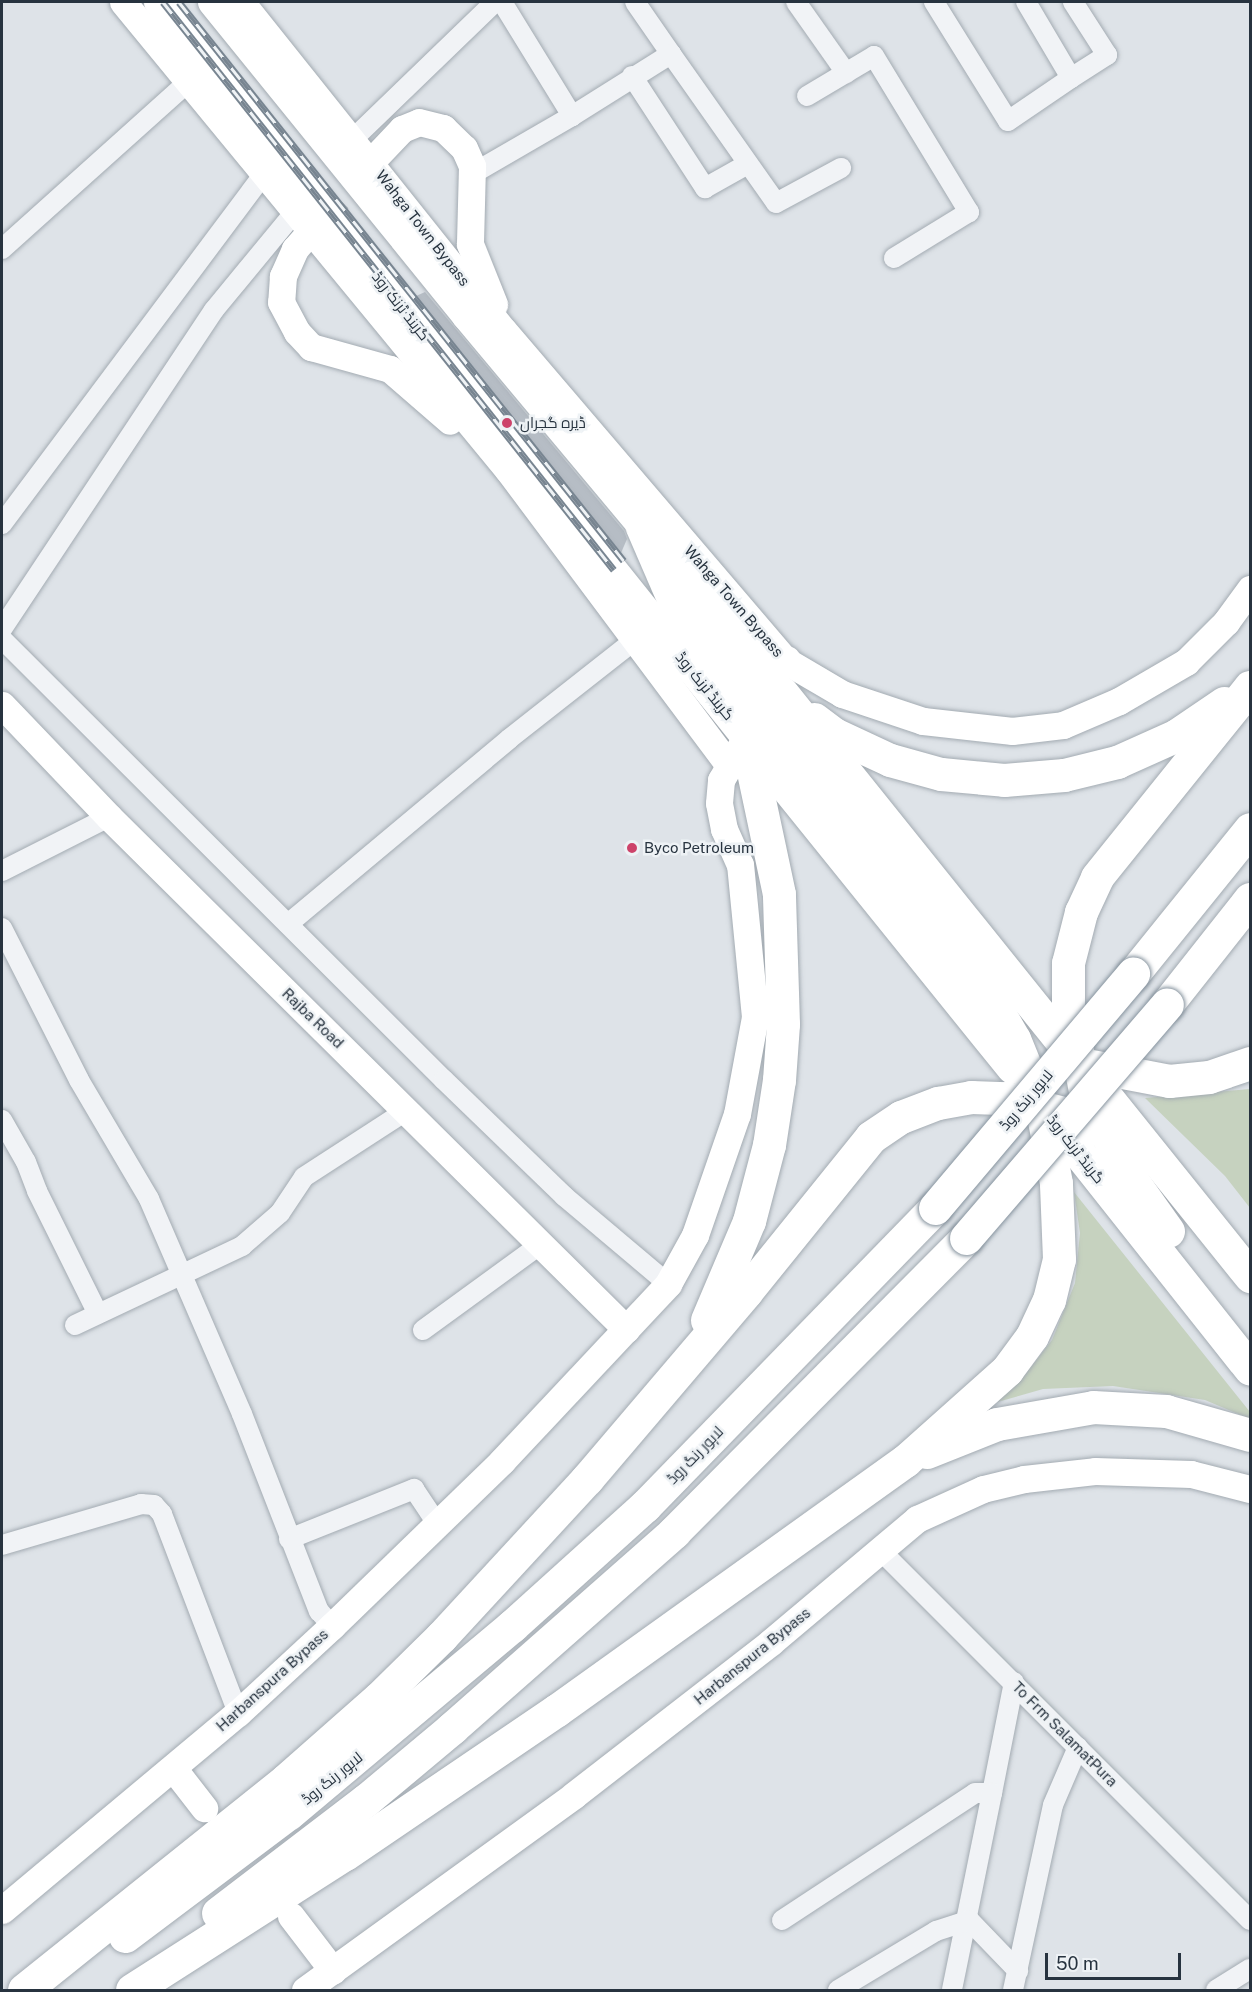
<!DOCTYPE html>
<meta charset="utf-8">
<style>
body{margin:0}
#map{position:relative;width:1252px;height:1992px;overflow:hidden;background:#dee3e8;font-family:"Public Sans",Cairo,sans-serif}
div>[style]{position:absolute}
.green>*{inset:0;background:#c6d2bf}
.building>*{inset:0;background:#b6bdc5}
.secondary-tunnel>*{height:27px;margin-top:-13.5px;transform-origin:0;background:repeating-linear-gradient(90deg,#b9c0c6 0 27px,transparent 0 41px)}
.roads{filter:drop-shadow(0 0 2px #a3abb2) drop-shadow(0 0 2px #a3abb2)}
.street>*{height:20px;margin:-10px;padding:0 10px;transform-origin:10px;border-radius:10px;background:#f1f3f6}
.secondary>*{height:27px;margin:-13.5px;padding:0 13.5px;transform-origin:13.5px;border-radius:13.5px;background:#fff}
.primary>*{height:30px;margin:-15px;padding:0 15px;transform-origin:15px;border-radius:15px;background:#fff}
.highway>*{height:33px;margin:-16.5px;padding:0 16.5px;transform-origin:16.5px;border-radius:16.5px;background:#fff}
.rail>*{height:7px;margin-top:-3.5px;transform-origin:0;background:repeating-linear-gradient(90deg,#eef2f5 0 14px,#788591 0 28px);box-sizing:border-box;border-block:2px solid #788591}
.bridges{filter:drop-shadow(0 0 2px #86939e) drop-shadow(0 0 2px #86939e)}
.highway-bridge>*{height:33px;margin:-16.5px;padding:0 16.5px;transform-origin:16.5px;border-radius:16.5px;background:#fff}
.dots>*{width:16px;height:16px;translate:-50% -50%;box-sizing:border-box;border:3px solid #eef2f5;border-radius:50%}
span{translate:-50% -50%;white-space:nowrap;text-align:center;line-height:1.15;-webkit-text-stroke:5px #eef2f5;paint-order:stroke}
.street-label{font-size:15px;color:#27333f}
.poi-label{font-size:15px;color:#27333f}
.left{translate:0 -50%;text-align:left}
.frame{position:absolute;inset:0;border:3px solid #27333f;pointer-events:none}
.scale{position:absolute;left:1045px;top:1953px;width:136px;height:27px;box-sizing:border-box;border:3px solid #27333f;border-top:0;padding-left:8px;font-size:18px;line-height:21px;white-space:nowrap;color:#27333f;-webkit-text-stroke:4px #eef2f5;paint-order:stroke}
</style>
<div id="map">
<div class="green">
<i style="clip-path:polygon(1250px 1089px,1250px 1208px,1225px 1176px,1145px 1098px)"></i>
<i style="clip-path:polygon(1074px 1192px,1250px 1412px,1250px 1419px,1205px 1400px,1113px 1386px,1043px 1389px,994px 1403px,1020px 1381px,1052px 1340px,1075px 1283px,1080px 1233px)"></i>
</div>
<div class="building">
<i style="clip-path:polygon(425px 292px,624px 531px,627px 539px,621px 553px,416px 296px)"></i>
</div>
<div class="secondary-tunnel">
<i style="left:321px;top:219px;width:66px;rotate:-49.3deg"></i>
</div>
<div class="roads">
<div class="street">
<i style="left:502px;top:2px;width:134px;rotate:58.4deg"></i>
<i style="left:572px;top:116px;width:117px;rotate:-32.1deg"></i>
<i style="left:671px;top:54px;width:63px;rotate:-124.7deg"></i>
<i style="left:796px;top:2px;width:87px;rotate:54.8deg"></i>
<i style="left:934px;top:2px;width:140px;rotate:58.1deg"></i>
<i style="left:1008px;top:121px;width:76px;rotate:-34.3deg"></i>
<i style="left:1071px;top:78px;width:88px;rotate:-120.6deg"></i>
<i style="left:671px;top:54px;width:182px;rotate:54.8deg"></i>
<i style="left:776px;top:203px;width:74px;rotate:-28.3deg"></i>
<i style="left:632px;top:76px;width:134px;rotate:56.9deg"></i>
<i style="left:705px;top:188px;width:47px;rotate:-29.3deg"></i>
<i style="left:1071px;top:78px;width:43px;rotate:-32.6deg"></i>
<i style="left:1107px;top:55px;width:63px;rotate:-122.7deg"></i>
<i style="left:807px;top:96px;width:78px;rotate:-30.8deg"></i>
<i style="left:874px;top:56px;width:183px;rotate:58.7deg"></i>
<i style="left:969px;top:212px;width:88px;rotate:148.5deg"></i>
<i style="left:352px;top:140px;width:199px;rotate:-44deg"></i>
<i style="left:472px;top:174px;width:116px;rotate:-30.1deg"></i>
<i style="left:2px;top:249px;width:250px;rotate:-41.9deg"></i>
<i style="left:2px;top:524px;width:436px;rotate:-53.2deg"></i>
<i style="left:2px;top:629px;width:383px;rotate:-56.4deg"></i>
<i style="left:214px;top:310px;width:126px;rotate:-50.5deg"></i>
<i style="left:2px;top:639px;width:624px;rotate:44.94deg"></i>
<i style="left:444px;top:1080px;width:167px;rotate:44deg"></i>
<i style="left:564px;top:1196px;width:136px;rotate:40.2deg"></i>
<i style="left:2px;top:871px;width:120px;rotate:-26.8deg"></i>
<i style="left:288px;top:924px;width:288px;rotate:-39.9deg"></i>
<i style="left:509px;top:739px;width:160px;rotate:-38.2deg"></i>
<i style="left:2px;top:928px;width:170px;rotate:63.1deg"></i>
<i style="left:79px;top:1080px;width:138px;rotate:59.5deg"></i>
<i style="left:149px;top:1199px;width:234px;rotate:66.6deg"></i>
<i style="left:242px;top:1414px;width:212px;rotate:68.7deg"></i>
<i style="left:319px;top:1611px;width:20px;rotate:49deg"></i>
<i style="left:2px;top:1120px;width:48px;rotate:60.3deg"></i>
<i style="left:26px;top:1162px;width:31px;rotate:69deg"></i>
<i style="left:37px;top:1191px;width:137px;rotate:63.6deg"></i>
<i style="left:75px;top:1325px;width:185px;rotate:-25.3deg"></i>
<i style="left:242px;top:1246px;width:50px;rotate:-41deg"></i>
<i style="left:280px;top:1213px;width:43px;rotate:-56.3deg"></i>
<i style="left:304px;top:1177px;width:123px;rotate:-33deg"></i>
<i style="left:423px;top:1330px;width:146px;rotate:-36.1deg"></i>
<i style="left:289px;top:1539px;width:135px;rotate:-21.8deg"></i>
<i style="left:414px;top:1489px;width:43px;rotate:56.3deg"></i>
<i style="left:2px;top:1545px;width:145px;rotate:-16.4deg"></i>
<i style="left:141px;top:1504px;width:13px;rotate:4deg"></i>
<i style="left:154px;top:1505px;width:12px;rotate:48deg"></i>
<i style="left:162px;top:1514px;width:213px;rotate:69.1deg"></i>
<i style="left:879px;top:1549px;width:525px;rotate:45deg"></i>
<i style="left:992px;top:1793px;width:113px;rotate:-78.8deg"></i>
<i style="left:782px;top:1920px;width:231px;rotate:-33.3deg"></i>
<i style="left:975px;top:1793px;width:17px"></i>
<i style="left:992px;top:1793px;width:201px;rotate:101.5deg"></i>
<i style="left:838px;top:1990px;width:114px;rotate:-31deg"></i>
<i style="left:936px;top:1931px;width:35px;rotate:-18deg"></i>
<i style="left:969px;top:1920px;width:71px;rotate:46.1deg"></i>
<i style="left:1013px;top:1990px;width:189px;rotate:-77.8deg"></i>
<i style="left:1053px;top:1805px;width:63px;rotate:-66.7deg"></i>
<i style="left:1216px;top:1990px;width:40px;rotate:-32deg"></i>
</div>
<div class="secondary">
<i style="left:123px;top:2px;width:606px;rotate:50.56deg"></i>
<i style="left:508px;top:470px;width:367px;rotate:53.2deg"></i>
<i style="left:241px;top:2px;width:421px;rotate:51.4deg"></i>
<i style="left:504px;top:331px;width:434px;rotate:49.5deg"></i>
<i style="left:786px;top:661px;width:65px;rotate:30.5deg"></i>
<i style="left:842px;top:694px;width:85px;rotate:18.4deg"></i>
<i style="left:923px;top:721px;width:90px;rotate:6.4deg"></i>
<i style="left:1012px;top:731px;width:51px;rotate:-6.7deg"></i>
<i style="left:1063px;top:725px;width:61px;rotate:-23.2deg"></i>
<i style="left:1119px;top:701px;width:78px;rotate:-30.2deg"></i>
<i style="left:1186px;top:662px;width:57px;rotate:-45deg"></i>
<i style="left:1226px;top:622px;width:41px;rotate:-54deg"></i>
<i style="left:364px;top:169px;width:55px;rotate:-46.5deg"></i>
<i style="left:402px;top:129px;width:18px;rotate:-22deg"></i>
<i style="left:419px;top:122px;width:25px;rotate:14deg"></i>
<i style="left:443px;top:128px;width:29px;rotate:44deg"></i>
<i style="left:464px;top:148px;width:20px;rotate:66deg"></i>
<i style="left:472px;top:166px;width:78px;rotate:91.5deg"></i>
<i style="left:470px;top:244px;width:65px;rotate:68.2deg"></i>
<i style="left:321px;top:219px;width:40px;rotate:131deg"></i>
<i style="left:295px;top:249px;width:30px;rotate:114deg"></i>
<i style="left:283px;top:276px;width:26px;rotate:94deg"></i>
<i style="left:281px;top:302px;width:34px;rotate:62deg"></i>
<i style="left:297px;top:332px;width:21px;rotate:47deg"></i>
<i style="left:311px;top:347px;width:82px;rotate:15.6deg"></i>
<i style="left:390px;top:369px;width:79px;rotate:40.9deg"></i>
<i style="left:2px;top:705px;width:155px;rotate:46.3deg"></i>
<i style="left:109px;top:817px;width:728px;rotate:44.72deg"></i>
<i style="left:173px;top:1768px;width:51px;rotate:52.2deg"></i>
<i style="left:2px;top:1910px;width:307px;rotate:-39.9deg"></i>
<i style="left:238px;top:1713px;width:128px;rotate:-42.8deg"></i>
<i style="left:332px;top:1626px;width:237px;rotate:-44.1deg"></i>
<i style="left:502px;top:1461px;width:243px;rotate:-46.8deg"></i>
<i style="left:668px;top:1284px;width:56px;rotate:-61.1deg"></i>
<i style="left:695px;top:1235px;width:128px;rotate:-70.9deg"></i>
<i style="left:737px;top:1114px;width:99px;rotate:-79.5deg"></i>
<i style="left:755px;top:1017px;width:153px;rotate:-95.6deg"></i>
<i style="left:740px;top:865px;width:39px;rotate:-114deg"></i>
<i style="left:724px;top:829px;width:26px;rotate:-101deg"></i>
<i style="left:719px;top:803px;width:23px;rotate:-85deg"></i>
<i style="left:721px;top:780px;width:50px;rotate:-59.8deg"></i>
<i style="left:291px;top:1916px;width:69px;rotate:52.6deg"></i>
<i style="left:305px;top:1990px;width:332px;rotate:-35.9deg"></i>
<i style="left:574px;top:1795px;width:249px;rotate:-37.8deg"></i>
<i style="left:771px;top:1642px;width:191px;rotate:-40.1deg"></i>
<i style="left:917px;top:1519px;width:72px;rotate:-24.4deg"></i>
<i style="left:983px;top:1489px;width:42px;rotate:-13.7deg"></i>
<i style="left:1024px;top:1479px;width:71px;rotate:-6.4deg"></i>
<i style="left:1095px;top:1471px;width:96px;rotate:1.8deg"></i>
<i style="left:1191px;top:1474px;width:61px;rotate:14.3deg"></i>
</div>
<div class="primary">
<i style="left:159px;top:2px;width:941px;rotate:51.39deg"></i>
<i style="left:213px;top:2px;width:404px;rotate:51deg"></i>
<i style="left:467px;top:316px;width:491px;rotate:50.1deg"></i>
<i style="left:746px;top:654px;width:41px;rotate:9.9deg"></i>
</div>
<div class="highway">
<i style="left:782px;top:693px;width:748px;rotate:51.24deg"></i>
<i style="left:814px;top:719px;width:25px;rotate:37deg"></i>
<i style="left:834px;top:734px;width:62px;rotate:24.9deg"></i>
<i style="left:890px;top:760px;width:53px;rotate:15.4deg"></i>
<i style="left:941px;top:774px;width:63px;rotate:5.4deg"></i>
<i style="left:1004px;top:780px;width:60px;rotate:-4.8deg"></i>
<i style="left:1064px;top:775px;width:55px;rotate:-13.8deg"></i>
<i style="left:1117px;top:762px;width:66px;rotate:-24.2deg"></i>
<i style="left:1177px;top:735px;width:57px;rotate:-34.2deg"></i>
<i style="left:746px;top:737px;width:424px;rotate:51.1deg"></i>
<i style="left:1133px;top:974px;width:186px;rotate:-51.1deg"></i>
<i style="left:1167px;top:1004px;width:134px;rotate:-51.7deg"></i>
<i style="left:1086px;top:1065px;width:85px;rotate:10.9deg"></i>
<i style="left:1169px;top:1081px;width:40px;rotate:-5.7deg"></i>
<i style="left:1209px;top:1077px;width:43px;rotate:-18.9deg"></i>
<i style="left:1045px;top:1110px;width:330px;rotate:51.6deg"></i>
<i style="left:1168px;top:1231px;width:67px;rotate:-125.3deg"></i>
<i style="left:1129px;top:1176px;width:91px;rotate:-118.3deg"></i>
<i style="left:1086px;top:1096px;width:93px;rotate:-101.2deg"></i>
<i style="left:1068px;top:1005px;width:42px;rotate:-90deg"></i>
<i style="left:1068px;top:963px;width:53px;rotate:-75.7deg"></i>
<i style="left:1081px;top:912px;width:38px;rotate:-65deg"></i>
<i style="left:1097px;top:877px;width:244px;rotate:-51.2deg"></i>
<i style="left:707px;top:1320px;width:108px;rotate:-67deg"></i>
<i style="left:749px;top:1221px;width:79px;rotate:-75.3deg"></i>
<i style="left:769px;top:1145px;width:66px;rotate:-81.3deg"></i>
<i style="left:779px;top:1080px;width:56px;rotate:-85.9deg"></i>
<i style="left:783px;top:1024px;width:130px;rotate:-91.8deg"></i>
<i style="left:779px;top:894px;width:154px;rotate:-102deg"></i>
<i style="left:927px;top:1452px;width:75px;rotate:-21.8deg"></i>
<i style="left:997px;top:1424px;width:97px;rotate:-10deg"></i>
<i style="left:1093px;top:1407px;width:73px;rotate:3.1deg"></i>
<i style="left:1166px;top:1411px;width:87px;rotate:15.9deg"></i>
<i style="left:218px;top:1913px;width:186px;rotate:-37.4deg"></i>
<i style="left:366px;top:1800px;width:112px;rotate:-39.9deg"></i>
<i style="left:452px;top:1728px;width:296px;rotate:-41.4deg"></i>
<i style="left:674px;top:1532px;width:414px;rotate:-45.2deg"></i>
<i style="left:125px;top:1936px;width:205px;rotate:-36.9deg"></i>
<i style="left:289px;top:1813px;width:291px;rotate:-40deg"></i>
<i style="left:512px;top:1626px;width:179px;rotate:-42.1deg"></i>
<i style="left:645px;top:1506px;width:416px;rotate:-45.8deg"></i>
<i style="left:24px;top:1990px;width:336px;rotate:-38.7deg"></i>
<i style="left:286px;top:1780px;width:124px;rotate:-41.4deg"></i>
<i style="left:379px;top:1698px;width:88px;rotate:-44.5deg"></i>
<i style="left:442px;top:1636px;width:214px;rotate:-47.3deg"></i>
<i style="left:587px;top:1479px;width:245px;rotate:-49.6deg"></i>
<i style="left:746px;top:1292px;width:199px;rotate:-51.1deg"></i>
<i style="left:871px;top:1137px;width:36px;rotate:-34deg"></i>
<i style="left:901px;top:1117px;width:40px;rotate:-21deg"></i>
<i style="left:938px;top:1103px;width:34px;rotate:-10deg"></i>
<i style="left:971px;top:1097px;width:35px;rotate:2deg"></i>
<i style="left:1006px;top:1098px;width:71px;rotate:14.6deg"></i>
<i style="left:1075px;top:1116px;width:92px;rotate:28.5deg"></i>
<i style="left:132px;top:1990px;width:253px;rotate:-32.6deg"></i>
<i style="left:345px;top:1854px;width:256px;rotate:-34.2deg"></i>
<i style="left:557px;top:1710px;width:428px;rotate:-35.6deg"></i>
<i style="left:905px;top:1461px;width:137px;rotate:-41.7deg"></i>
<i style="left:1007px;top:1370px;width:42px;rotate:-53.7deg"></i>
<i style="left:1032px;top:1336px;width:40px;rotate:-65deg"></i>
<i style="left:1049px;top:1300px;width:42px;rotate:-76.3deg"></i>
<i style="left:1059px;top:1259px;width:76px;rotate:-92.3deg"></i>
<i style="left:1056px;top:1183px;width:79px;rotate:-100.9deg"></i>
<i style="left:1041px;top:1105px;width:71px;rotate:-112.2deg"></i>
<i style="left:1014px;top:1039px;width:78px;rotate:-120.2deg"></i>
<i style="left:975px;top:972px;width:478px;rotate:-129.1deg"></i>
<i style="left:674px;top:601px;width:81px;rotate:-113.4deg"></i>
</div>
</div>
<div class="rail">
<i style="left:163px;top:2px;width:725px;rotate:51.55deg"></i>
<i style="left:179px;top:2px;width:714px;rotate:51.48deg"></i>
</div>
<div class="bridges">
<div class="highway-bridge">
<i style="left:935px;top:1208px;width:307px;rotate:-49.8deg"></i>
<i style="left:966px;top:1238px;width:308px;rotate:-49.3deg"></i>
</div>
</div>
<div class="dots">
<i style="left:507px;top:423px;background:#cd436a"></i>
<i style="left:632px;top:848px;background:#cd436a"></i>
</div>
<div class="street-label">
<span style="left:423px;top:228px;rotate:52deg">Wahga Town Bypass</span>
<span style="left:401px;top:306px;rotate:52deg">گرینڈ ٹرنک روڈ</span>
<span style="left:734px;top:601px;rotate:49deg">Wahga Town Bypass</span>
<span style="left:705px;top:686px;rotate:51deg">گرینڈ ٹرنک روڈ</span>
<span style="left:313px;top:1018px;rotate:44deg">Rajba Road</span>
<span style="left:1026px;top:1100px;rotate:-50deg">لاہور رنگ روڈ</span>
<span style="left:1076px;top:1149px;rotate:52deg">گرینڈ ٹرنک روڈ</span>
<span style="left:695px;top:1455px;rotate:-46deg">لاہور رنگ روڈ</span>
<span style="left:752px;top:1656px;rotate:-39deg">Harbanspura Bypass</span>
<span style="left:272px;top:1680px;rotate:-42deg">Harbanspura Bypass</span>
<span style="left:1065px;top:1734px;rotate:45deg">To Frm SalamatPura</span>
<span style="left:332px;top:1778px;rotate:-39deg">لاہور رنگ روڈ</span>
</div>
<div class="poi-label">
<span class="left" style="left:520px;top:423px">ڈیرہ گجراں</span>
<span class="left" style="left:644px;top:848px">Byco Petroleum</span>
</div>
<div class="frame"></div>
<div class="scale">50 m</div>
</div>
